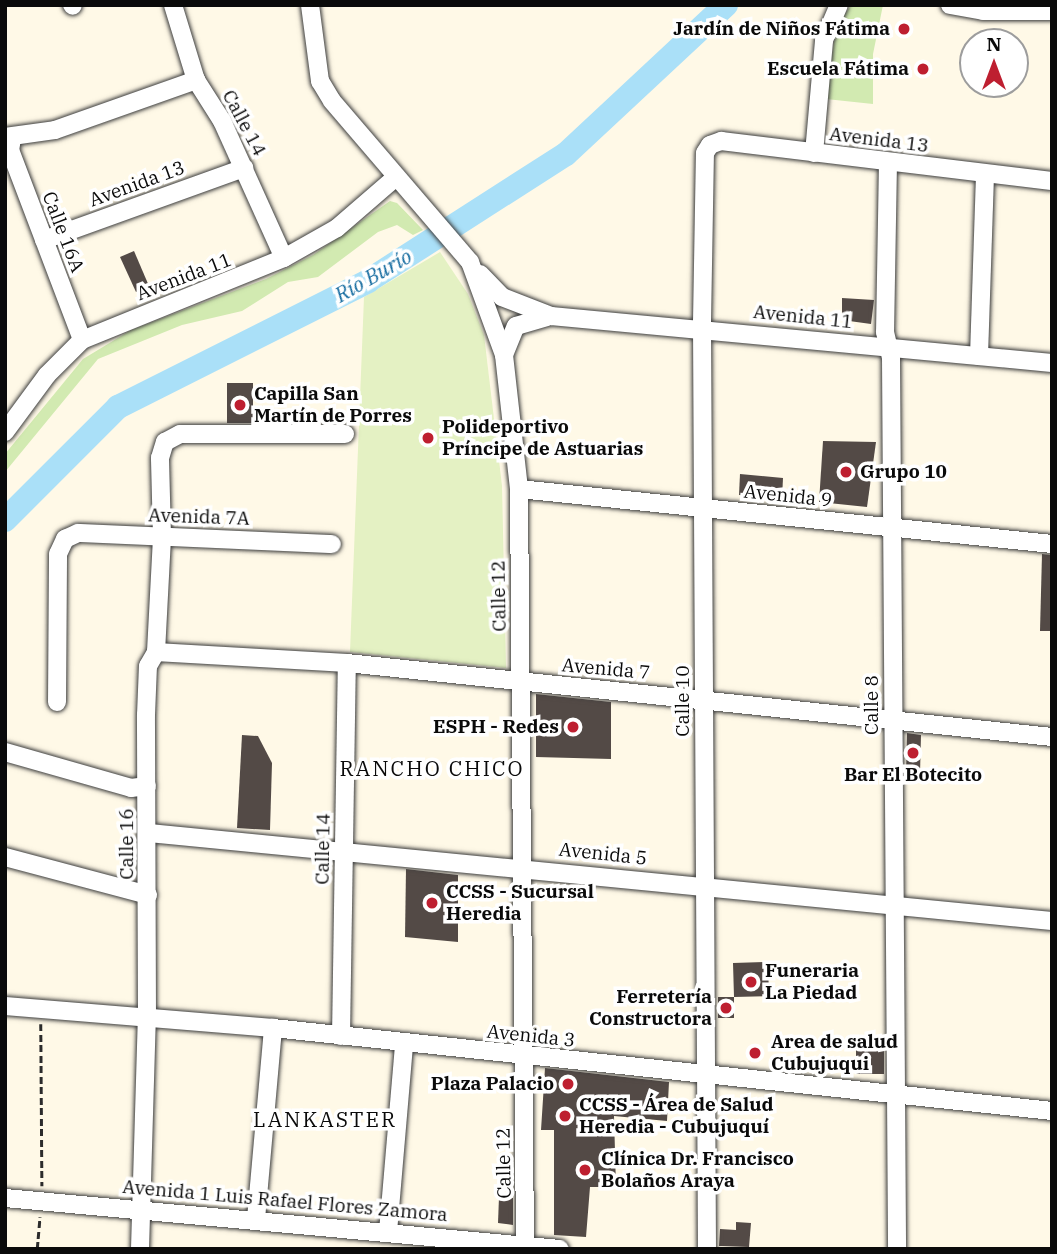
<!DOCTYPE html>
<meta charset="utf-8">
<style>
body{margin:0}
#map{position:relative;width:1057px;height:1254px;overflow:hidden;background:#fff9e7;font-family:"IBM Plex Serif",serif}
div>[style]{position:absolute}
.green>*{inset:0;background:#d2eab1}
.pitch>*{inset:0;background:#e4f1c3}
.river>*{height:24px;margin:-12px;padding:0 12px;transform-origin:12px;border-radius:12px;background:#aae0f8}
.building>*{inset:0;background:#534a46}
.path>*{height:2.5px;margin-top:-1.25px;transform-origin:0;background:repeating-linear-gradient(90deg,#2c2c2c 0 7px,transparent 0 10.5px)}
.roads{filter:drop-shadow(0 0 2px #3d3d3d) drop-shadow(0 0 2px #3d3d3d)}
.minor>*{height:18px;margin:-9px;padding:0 9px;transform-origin:9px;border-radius:9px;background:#fff}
.dots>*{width:19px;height:19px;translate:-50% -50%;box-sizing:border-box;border:4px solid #fff;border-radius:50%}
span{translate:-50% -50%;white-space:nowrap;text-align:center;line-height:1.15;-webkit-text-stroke:7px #fff;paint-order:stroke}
.poi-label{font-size:19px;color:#0a0a0a;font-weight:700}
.right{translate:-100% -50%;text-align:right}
.left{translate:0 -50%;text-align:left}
.street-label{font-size:19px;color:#0a0a0a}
.water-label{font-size:21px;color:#11699e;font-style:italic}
.neighbourhood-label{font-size:21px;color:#0a0a0a;letter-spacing:2px}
.frame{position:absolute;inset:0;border:7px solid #0a0a0a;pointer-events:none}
.north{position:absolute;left:959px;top:28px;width:70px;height:70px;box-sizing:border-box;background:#fff;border:2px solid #9d9d9d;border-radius:50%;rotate:0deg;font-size:19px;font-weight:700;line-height:28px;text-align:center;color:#0a0a0a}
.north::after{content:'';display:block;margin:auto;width:24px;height:32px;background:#be1f30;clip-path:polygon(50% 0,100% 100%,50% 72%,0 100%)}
</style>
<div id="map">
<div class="green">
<i style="clip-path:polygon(851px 5px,883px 5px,873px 54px,873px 104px,826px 99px,836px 28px)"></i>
<i style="clip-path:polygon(390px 201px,397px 203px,423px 230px,413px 235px,397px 225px,378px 232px,318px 277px,288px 282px,242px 311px,182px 325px,98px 359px,5px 472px,5px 454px,83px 359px,131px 330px,266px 279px,313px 255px)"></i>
</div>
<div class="pitch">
<i style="clip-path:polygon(440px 252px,468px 294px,484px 335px,502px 486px,506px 668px,350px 652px,364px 297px)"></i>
</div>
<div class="river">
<i style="left:5px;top:520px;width:160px;rotate:-45deg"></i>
<i style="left:118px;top:407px;width:280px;rotate:-26.7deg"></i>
<i style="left:368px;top:281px;width:235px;rotate:-32.7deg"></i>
<i style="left:566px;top:154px;width:219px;rotate:-43deg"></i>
</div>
<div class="building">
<i style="clip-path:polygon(134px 251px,149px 286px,136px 292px,120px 257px)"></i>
<i style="clip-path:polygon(842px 298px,874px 300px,871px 324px,842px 320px)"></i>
<i style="clip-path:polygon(227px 383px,253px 383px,253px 423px,227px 423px)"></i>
<i style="clip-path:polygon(823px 441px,876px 442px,867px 507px,819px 502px)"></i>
<i style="clip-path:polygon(740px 474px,783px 478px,782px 499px,739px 495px)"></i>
<i style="clip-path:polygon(1042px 554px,1052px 555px,1052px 631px,1040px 631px)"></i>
<i style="clip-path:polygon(536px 694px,611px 702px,611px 759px,536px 757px)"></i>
<i style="clip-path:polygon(907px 733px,921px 735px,920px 774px,906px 774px)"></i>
<i style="clip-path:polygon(242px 735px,258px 736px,272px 763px,270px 830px,237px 828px)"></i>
<i style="clip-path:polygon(406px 869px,458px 875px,458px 942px,405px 937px)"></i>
<i style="clip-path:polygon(768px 962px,769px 996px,734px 997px,733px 963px)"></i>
<i style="clip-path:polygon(718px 997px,734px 997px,734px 1018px,718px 1018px)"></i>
<i style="clip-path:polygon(856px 1050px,884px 1050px,884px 1074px,856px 1074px)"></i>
<i style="clip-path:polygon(545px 1068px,669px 1082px,667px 1121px,614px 1116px,616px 1187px,590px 1187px,586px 1237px,554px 1235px,554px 1130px,541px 1130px)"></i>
<i style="clip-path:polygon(499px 1197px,513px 1198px,513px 1225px,498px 1223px)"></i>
<i style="clip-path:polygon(736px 1222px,751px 1223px,749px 1247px,719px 1246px,720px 1229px,736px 1230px)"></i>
</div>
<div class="path">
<i style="left:41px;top:1024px;width:162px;rotate:89.6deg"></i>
<i style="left:37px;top:1249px;width:32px;rotate:-85deg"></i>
</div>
<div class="roads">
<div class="minor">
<i style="left:72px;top:5px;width:1px;rotate:45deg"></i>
<i style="left:173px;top:5px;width:78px;rotate:73deg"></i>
<i style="left:196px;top:80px;width:49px;rotate:57.6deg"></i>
<i style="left:222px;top:121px;width:150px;rotate:65.7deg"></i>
<i style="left:310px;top:5px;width:77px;rotate:82.5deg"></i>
<i style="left:320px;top:81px;width:23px;rotate:59deg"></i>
<i style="left:332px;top:101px;width:212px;rotate:49.4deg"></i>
<i style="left:470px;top:262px;width:99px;rotate:69.9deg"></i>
<i style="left:504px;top:355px;width:135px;rotate:83.6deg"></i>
<i style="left:519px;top:489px;width:760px;rotate:89.55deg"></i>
<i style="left:950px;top:5px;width:34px;rotate:10deg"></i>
<i style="left:983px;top:11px;width:69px"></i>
<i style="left:5px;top:137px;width:50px;rotate:-8deg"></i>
<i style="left:55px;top:130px;width:150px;rotate:-19.5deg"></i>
<i style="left:12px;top:138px;width:12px;rotate:99deg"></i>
<i style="left:10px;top:150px;width:203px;rotate:69.2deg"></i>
<i style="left:814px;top:153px;width:113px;rotate:-84.9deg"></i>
<i style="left:824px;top:40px;width:38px;rotate:-67deg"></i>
<i style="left:888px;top:162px;width:170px;rotate:91deg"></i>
<i style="left:885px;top:332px;width:27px;rotate:77deg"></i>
<i style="left:891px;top:358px;width:891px;rotate:89.61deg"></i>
<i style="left:44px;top:240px;width:213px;rotate:-19.8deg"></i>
<i style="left:480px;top:274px;width:32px;rotate:46deg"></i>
<i style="left:502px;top:297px;width:53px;rotate:21.2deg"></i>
<i style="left:551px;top:316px;width:503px;rotate:5.36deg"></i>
<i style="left:504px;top:355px;width:31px;rotate:-68deg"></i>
<i style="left:516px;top:326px;width:32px;rotate:-16deg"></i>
<i style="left:979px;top:356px;width:182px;rotate:-88.1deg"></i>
<i style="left:5px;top:432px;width:71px;rotate:-53.6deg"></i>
<i style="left:47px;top:375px;width:49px;rotate:-45deg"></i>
<i style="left:82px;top:340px;width:218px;rotate:-22.1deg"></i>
<i style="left:284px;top:258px;width:61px;rotate:-29.5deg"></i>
<i style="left:337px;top:228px;width:78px;rotate:-40.8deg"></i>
<i style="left:519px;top:489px;width:536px;rotate:5.89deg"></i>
<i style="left:156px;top:652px;width:191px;rotate:3.3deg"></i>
<i style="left:347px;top:663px;width:709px;rotate:5.99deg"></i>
<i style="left:57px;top:702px;width:148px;rotate:-89.6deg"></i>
<i style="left:58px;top:554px;width:17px;rotate:-65deg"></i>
<i style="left:65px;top:539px;width:14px;rotate:-25deg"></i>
<i style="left:78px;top:533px;width:254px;rotate:2.5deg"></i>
<i style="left:5px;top:752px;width:131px;rotate:15.9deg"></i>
<i style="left:131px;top:788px;width:16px;rotate:-7deg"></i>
<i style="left:149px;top:833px;width:907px;rotate:5.57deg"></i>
<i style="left:5px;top:857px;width:148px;rotate:14.9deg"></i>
<i style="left:5px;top:1006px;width:269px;rotate:4.7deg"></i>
<i style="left:273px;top:1028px;width:783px;rotate:6.08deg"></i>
<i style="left:341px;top:1036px;width:373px;rotate:-89.1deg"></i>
<i style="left:5px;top:1198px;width:557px;rotate:5.25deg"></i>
<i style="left:256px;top:1219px;width:192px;rotate:-84.9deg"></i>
<i style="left:388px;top:1232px;width:189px;rotate:-85.1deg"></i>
<i style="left:140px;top:1249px;width:234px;rotate:-88.3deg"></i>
<i style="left:147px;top:1015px;width:300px;rotate:-90.2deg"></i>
<i style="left:146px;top:715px;width:49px;rotate:-87.7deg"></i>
<i style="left:148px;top:666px;width:16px;rotate:-60deg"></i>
<i style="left:156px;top:652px;width:116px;rotate:-87deg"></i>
<i style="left:162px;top:536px;width:78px;rotate:-91.5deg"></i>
<i style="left:160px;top:458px;width:17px;rotate:-73deg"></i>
<i style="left:165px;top:442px;width:17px;rotate:-28deg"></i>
<i style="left:180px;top:434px;width:165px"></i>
<i style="left:707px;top:1249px;width:927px;rotate:-90.31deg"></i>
<i style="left:702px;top:322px;width:169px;rotate:-89deg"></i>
<i style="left:705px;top:153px;width:9px;rotate:-58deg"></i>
<i style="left:710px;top:145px;width:12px;rotate:-20deg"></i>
<i style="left:721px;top:141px;width:333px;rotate:6.9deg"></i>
</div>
</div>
<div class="dots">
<i style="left:904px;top:29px;background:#be1f30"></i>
<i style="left:923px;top:69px;background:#be1f30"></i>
<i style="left:240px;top:405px;background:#be1f30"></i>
<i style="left:428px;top:438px;background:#be1f30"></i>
<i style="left:846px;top:472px;background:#be1f30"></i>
<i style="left:573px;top:727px;background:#be1f30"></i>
<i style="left:913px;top:753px;background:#be1f30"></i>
<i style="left:432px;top:903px;background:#be1f30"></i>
<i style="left:751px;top:982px;background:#be1f30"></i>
<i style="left:726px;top:1008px;background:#be1f30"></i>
<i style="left:755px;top:1053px;background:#be1f30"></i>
<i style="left:568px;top:1084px;background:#be1f30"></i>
<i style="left:565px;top:1116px;background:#be1f30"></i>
<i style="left:585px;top:1170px;background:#be1f30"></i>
</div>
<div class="poi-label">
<span class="right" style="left:890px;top:29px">Jardín de Niños Fátima</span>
<span class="right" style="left:909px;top:69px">Escuela Fátima</span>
<span class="left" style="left:254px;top:405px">Capilla San<br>Martín de Porres</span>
<span class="left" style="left:442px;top:438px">Polideportivo<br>Príncipe de Astuarias</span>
<span class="left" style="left:860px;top:472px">Grupo 10</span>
<span class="right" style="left:559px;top:727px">ESPH - Redes</span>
<span style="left:913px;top:775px">Bar El Botecito</span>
<span class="left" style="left:446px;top:903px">CCSS - Sucursal<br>Heredia</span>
<span class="left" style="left:765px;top:982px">Funeraria<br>La Piedad</span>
<span class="right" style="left:712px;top:1008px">Ferretería<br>Constructora</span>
<span class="left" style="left:771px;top:1053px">Area de salud<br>Cubujuqui</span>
<span class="right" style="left:554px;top:1084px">Plaza Palacio</span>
<span class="left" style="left:579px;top:1116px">CCSS - Área de Salud<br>Heredia - Cubujuquí</span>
<span class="left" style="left:601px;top:1170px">Clínica Dr. Francisco<br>Bolaños Araya</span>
</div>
<div class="street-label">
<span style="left:244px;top:123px;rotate:62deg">Calle 14</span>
<span style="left:879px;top:140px;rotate:7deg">Avenida 13</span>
<span style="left:137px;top:184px;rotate:-20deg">Avenida 13</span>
<span style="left:63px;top:232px;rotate:69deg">Calle 16A</span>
<span style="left:184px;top:277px;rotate:-21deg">Avenida 11</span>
<span style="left:803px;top:317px;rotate:6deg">Avenida 11</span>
<span style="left:788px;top:496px;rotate:6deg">Avenida 9</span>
<span style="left:199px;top:517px;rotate:2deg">Avenida 7A</span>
<span style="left:499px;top:596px;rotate:-91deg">Calle 12</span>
<span style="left:606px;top:669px;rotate:5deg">Avenida 7</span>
<span style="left:683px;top:701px;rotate:-90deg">Calle 10</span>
<span style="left:872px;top:705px;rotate:-90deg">Calle 8</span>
<span style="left:127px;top:844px;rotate:-90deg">Calle 16</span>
<span style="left:323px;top:849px;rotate:-89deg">Calle 14</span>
<span style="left:603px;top:854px;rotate:6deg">Avenida 5</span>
<span style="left:531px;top:1036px;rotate:6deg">Avenida 3</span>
<span style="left:504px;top:1163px;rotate:-91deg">Calle 12</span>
<span style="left:285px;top:1201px;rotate:5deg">Avenida 1 Luis Rafael Flores Zamora</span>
</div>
<div class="water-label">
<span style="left:373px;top:275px;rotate:-30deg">Río Burío</span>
</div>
<div class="neighbourhood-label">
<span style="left:432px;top:768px">RANCHO CHICO</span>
<span style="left:325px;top:1119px">LANKASTER</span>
</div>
<div class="frame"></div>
<div class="north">N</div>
</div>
